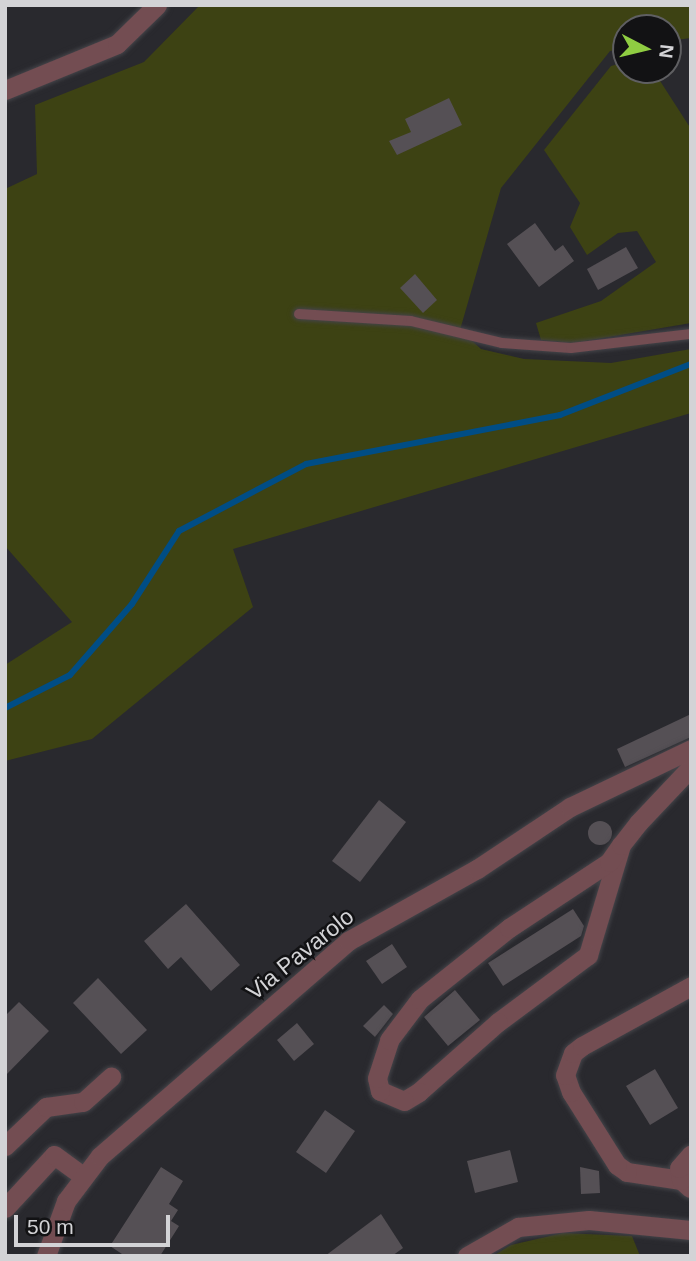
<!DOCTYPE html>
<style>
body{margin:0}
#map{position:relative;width:696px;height:1261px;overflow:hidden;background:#29292e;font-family:Arial,sans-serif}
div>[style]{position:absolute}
.green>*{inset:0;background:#3d4213}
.stream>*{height:6px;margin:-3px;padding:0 3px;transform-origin:3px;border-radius:3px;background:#004d85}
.building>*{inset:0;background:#555055}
.round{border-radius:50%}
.roads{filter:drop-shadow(0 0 2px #444449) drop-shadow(0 0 2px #444449)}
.service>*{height:10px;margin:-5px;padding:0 5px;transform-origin:5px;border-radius:5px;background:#734d52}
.minor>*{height:19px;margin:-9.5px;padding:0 9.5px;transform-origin:9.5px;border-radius:9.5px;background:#734d52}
.tertiary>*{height:19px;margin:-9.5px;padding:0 9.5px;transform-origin:9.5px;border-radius:9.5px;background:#734d52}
span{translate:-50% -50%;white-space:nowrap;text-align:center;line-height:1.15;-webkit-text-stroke:5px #121214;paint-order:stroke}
.street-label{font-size:23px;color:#d3d3d6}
.frame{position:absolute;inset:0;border:7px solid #d3d3d6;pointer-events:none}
.north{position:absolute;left:612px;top:14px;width:70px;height:70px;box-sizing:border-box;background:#121214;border:2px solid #5f5f62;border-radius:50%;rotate:97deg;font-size:19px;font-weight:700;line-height:28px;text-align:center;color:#d3d3d6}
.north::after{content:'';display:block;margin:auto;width:24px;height:32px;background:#8fcd42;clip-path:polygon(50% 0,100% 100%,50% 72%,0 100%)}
.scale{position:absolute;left:14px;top:1215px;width:156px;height:32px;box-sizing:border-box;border:4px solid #d3d3d6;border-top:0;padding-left:9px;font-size:21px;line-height:24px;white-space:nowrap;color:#d3d3d6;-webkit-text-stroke:5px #121214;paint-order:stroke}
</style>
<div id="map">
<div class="green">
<i style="clip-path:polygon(200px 5px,691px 5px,691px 38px,668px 41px,668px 28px,626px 28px,626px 48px,610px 51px,501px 188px,460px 330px,481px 349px,524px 359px,611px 363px,691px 349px,691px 413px,233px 549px,253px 607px,92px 739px,5px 761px,5px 665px,72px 622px,5px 546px,5px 189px,37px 174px,35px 105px,144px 62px)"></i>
<i style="clip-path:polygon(626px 62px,626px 70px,653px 70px,691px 129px,691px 323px,573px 343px,541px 340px,536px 323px,601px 301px,656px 262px,637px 231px,618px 233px,587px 255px,570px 227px,580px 203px,544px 150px,611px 66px)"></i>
<i style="clip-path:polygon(563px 1233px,632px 1236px,640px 1256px,493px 1256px,511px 1245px)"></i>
</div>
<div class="stream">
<i style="left:5px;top:708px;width:73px;rotate:-26.9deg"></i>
<i style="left:70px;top:675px;width:94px;rotate:-48.9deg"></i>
<i style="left:132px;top:604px;width:87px;rotate:-57.2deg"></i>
<i style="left:179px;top:531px;width:144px;rotate:-27.8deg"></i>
<i style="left:306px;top:464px;width:259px;rotate:-10.9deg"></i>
<i style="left:560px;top:415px;width:141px;rotate:-21.3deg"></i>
</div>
<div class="building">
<i style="clip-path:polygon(449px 98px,462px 125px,397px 155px,389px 141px,411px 132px,405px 119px)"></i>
<i style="clip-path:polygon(535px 223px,555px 251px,563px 245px,574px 261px,539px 287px,507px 244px)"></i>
<i style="clip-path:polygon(626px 247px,638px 268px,598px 290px,587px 269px)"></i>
<i style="clip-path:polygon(415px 274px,437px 300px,423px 313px,400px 288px)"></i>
<i style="clip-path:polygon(691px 714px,691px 737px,625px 767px,617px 749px)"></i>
<i style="clip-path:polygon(379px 800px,406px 822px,360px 882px,332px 861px)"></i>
<i class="round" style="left:588px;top:821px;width:24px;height:24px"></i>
<i style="clip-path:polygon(186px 904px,240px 965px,211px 991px,181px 957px,168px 969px,144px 941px)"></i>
<i style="clip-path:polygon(573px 909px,584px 926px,581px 936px,503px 986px,488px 963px)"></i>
<i style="clip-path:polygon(392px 944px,407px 967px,382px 984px,366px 961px)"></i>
<i style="clip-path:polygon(98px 978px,147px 1030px,121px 1054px,73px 1003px)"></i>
<i style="clip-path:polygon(455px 990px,480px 1020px,448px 1046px,424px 1017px)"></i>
<i style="clip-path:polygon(19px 1002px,49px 1031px,5px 1076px,5px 1016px)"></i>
<i style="clip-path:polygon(384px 1005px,393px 1014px,375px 1037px,363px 1026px)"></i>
<i style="clip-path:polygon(297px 1023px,314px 1044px,294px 1061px,277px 1040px)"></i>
<i style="clip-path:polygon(655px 1069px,678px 1108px,650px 1125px,626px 1086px)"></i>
<i style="clip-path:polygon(325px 1110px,355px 1131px,326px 1173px,296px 1152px)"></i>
<i style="clip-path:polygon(510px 1150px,518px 1182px,475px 1193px,467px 1161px)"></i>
<i style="clip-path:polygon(161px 1167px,183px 1181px,169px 1204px,178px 1210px,171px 1221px,179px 1226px,160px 1256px,125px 1256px,110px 1246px)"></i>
<i style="clip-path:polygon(580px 1167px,599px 1171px,600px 1193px,581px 1194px)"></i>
<i style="clip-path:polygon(381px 1214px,403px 1248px,392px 1256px,325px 1256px)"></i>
</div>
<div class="roads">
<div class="service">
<i style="left:299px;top:314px;width:112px;rotate:3.6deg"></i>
<i style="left:411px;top:321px;width:94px;rotate:13.6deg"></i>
<i style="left:502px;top:343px;width:69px;rotate:4.1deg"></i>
<i style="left:571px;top:348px;width:121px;rotate:-6.7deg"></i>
</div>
<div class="minor">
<i style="left:5px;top:90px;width:121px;rotate:-22.3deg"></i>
<i style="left:117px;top:44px;width:56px;rotate:-44.3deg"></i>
<i style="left:621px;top:845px;width:115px;rotate:106.7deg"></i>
<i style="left:588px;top:955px;width:112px;rotate:143.3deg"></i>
<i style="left:498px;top:1022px;width:106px;rotate:138.5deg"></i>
<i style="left:419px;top:1092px;width:17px;rotate:149deg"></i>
<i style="left:404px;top:1101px;width:26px;rotate:-157deg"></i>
<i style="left:380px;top:1091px;width:13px;rotate:-103deg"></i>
<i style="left:377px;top:1078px;width:40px;rotate:-72deg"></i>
<i style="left:389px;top:1040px;width:51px;rotate:-52.9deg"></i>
<i style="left:420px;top:999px;width:114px;rotate:-38.6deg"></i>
<i style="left:509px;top:928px;width:120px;rotate:-33.4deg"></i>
<i style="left:609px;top:862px;width:21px;rotate:-55deg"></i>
<i style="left:621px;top:845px;width:29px;rotate:-52deg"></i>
<i style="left:639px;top:822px;width:76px;rotate:-46.6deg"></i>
<i style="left:5px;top:1146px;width:57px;rotate:-43.6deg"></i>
<i style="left:46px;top:1107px;width:37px;rotate:-8deg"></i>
<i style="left:83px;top:1102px;width:38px;rotate:-42deg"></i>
<i style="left:681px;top:1180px;width:55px;rotate:-171.6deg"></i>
<i style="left:627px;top:1172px;width:12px;rotate:-145deg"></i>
<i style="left:617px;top:1165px;width:86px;rotate:-122.2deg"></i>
<i style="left:571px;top:1092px;width:18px;rotate:-109deg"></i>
<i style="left:565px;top:1075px;width:23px;rotate:-70deg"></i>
<i style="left:573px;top:1053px;width:11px;rotate:-38deg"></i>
<i style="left:582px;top:1046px;width:124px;rotate:-28.8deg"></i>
<i style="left:690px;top:1188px;width:12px;rotate:-138deg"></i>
<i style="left:681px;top:1180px;width:12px;rotate:-99deg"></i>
<i style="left:679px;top:1168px;width:18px;rotate:-49deg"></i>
<i style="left:5px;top:1208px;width:72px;rotate:-47.2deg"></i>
<i style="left:54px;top:1155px;width:36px;rotate:36deg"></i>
<i style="left:467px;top:1256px;width:59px;rotate:-29.6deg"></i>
<i style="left:518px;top:1227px;width:71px;rotate:-5.6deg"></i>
<i style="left:589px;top:1220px;width:102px;rotate:5.6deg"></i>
</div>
<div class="tertiary">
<i style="left:46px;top:1256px;width:59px;rotate:-70deg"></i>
<i style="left:66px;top:1201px;width:56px;rotate:-52.9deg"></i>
<i style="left:100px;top:1156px;width:328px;rotate:-40.9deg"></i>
<i style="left:348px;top:941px;width:148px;rotate:-29.2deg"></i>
<i style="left:477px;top:869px;width:112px;rotate:-33.7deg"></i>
<i style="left:570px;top:807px;width:134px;rotate:-25.6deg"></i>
</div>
</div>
<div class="street-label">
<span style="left:300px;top:954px;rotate:-39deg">Via Pavarolo</span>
</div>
<div class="frame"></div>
<div class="north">N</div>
<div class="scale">50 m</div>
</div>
